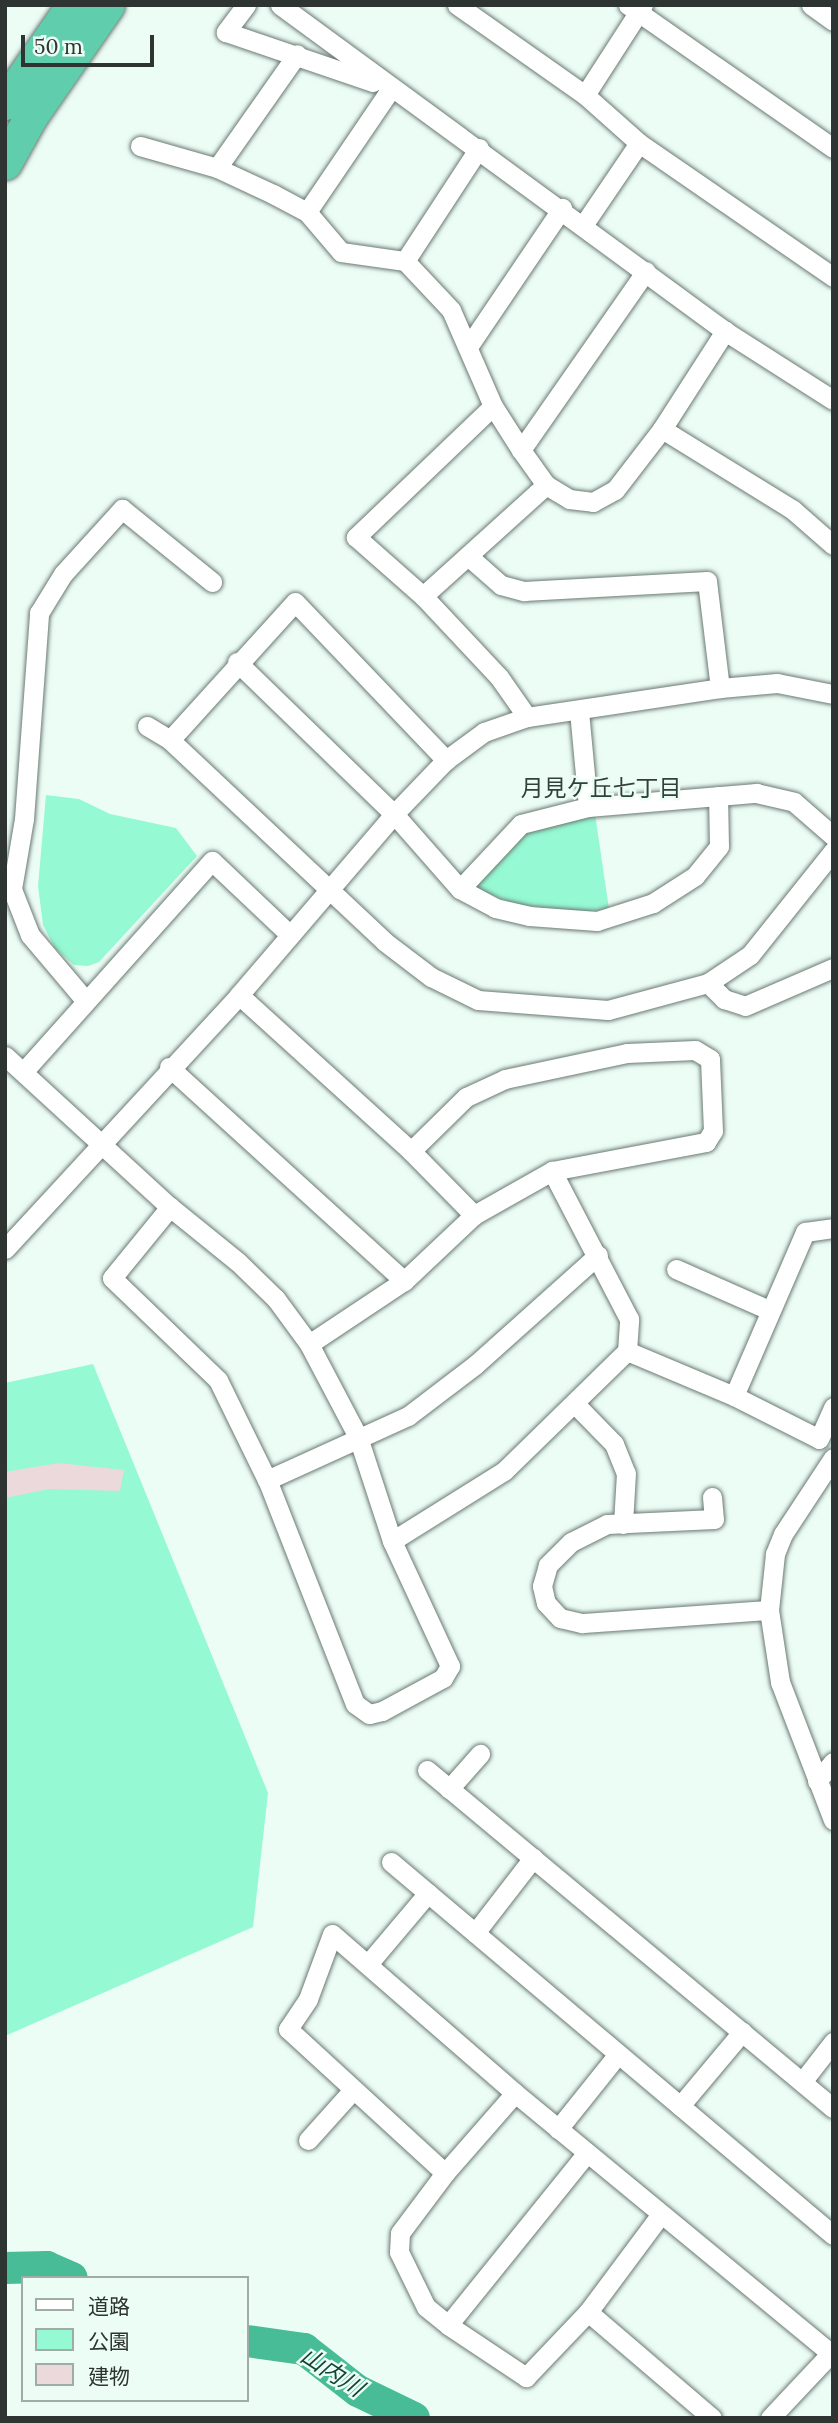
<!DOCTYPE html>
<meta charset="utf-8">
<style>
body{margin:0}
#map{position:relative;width:838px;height:2423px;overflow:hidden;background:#ecfdf6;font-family:Lora,"Noto Sans JP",serif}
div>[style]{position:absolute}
.green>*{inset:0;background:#95f9d4}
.river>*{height:32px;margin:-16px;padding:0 16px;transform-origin:16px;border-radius:16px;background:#47bc96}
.building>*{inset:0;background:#ebd9db}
.roads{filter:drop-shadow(0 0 2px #6a7973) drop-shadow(0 0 2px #6a7973)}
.minor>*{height:19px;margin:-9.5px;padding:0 9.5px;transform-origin:9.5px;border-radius:9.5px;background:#fff}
.trunk>*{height:33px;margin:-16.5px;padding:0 16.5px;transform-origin:16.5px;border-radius:16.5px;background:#60ceac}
span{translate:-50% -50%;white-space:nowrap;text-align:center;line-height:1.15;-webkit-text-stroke:5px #ecfdf6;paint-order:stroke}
.neighbourhood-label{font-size:23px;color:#32403a}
.water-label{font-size:23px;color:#134435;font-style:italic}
.frame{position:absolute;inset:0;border:7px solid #2e3431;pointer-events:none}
.legend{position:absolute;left:21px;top:2276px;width:228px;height:126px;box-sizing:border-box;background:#ecfdf6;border:2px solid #a0ada7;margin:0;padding:9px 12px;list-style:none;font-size:21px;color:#2e3431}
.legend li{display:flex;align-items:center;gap:14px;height:35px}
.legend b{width:35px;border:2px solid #a0ada7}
.scale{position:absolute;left:21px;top:35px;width:133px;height:32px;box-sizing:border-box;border:4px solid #2e3431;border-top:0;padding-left:9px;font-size:21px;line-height:24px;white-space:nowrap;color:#2e3431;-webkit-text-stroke:5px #ecfdf6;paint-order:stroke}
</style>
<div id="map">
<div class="green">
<i style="clip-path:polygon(46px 795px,79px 799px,110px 814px,176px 828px,197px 856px,99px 962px,88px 966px,74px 965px,55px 948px,43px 925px,38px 886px)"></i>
<i style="clip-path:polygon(595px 814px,609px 909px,579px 912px,515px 904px,479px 890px,478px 880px,525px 830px)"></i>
<i style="clip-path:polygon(93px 1364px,268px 1793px,253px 1927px,5px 2036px,5px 1383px)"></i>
</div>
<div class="river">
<i style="left:5px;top:2268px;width:42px;rotate:-1.4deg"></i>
<i style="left:47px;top:2267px;width:27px;rotate:24deg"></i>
<i style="left:247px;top:2341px;width:58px;rotate:8deg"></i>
<i style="left:304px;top:2349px;width:68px;rotate:37.9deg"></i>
<i style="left:358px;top:2391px;width:62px;rotate:25.7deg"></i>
</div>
<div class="building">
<i style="clip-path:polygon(59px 1463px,124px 1470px,120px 1491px,49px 1489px,5px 1498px,5px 1472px)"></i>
</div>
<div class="roads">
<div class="minor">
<i style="left:246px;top:5px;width:34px;rotate:127deg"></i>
<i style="left:226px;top:32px;width:155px;rotate:18.8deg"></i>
<i style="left:280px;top:5px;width:552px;rotate:36.23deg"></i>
<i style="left:725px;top:331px;width:128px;rotate:32.6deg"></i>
<i style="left:457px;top:5px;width:156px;rotate:35.1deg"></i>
<i style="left:585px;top:95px;width:72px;rotate:41.6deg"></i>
<i style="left:639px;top:143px;width:236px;rotate:34.6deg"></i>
<i style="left:628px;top:5px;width:250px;rotate:34.9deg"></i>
<i style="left:811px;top:5px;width:27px;rotate:36deg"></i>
<i style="left:585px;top:95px;width:107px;rotate:-57.2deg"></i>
<i style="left:140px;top:146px;width:80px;rotate:15.9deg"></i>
<i style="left:217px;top:168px;width:62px;rotate:24.9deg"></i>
<i style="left:273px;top:194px;width:38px;rotate:28deg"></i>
<i style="left:307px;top:212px;width:52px;rotate:49.6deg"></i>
<i style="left:341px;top:252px;width:65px;rotate:8deg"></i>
<i style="left:405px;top:261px;width:67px;rotate:46.8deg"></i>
<i style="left:451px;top:310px;width:105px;rotate:66.4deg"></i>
<i style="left:493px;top:406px;width:52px;rotate:57.5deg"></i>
<i style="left:521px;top:450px;width:43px;rotate:54.5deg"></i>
<i style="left:546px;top:485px;width:27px;rotate:31deg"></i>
<i style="left:569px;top:499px;width:24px;rotate:7deg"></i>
<i style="left:593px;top:502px;width:25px;rotate:-29deg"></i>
<i style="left:615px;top:490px;width:77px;rotate:-52.4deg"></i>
<i style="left:662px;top:429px;width:117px;rotate:-57.3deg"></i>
<i style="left:217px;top:168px;width:139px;rotate:-54.9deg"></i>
<i style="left:307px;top:212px;width:148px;rotate:-55.8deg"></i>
<i style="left:584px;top:224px;width:98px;rotate:-55.8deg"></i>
<i style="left:405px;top:261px;width:135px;rotate:-56.8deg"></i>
<i style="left:468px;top:347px;width:168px;rotate:-55.9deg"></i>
<i style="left:493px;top:406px;width:190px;rotate:136.3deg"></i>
<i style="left:356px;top:537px;width:89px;rotate:41.4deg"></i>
<i style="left:423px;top:596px;width:111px;rotate:46.8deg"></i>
<i style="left:499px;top:677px;width:49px;rotate:55deg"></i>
<i style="left:662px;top:429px;width:154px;rotate:31.7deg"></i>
<i style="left:793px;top:510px;width:53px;rotate:41.2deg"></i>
<i style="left:521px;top:450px;width:218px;rotate:-55.1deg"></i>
<i style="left:468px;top:556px;width:44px;rotate:41.3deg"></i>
<i style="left:501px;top:585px;width:24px;rotate:15deg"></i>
<i style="left:524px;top:591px;width:183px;rotate:-3.1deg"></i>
<i style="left:707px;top:581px;width:108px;rotate:83.1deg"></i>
<i style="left:423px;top:596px;width:166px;rotate:-42.1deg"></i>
<i style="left:237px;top:662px;width:219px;rotate:44.1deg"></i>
<i style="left:394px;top:814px;width:100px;rotate:48.7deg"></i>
<i style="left:460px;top:889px;width:40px;rotate:28deg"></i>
<i style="left:495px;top:908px;width:35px;rotate:13deg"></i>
<i style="left:529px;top:916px;width:68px;rotate:4.2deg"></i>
<i style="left:597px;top:921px;width:59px;rotate:-17.8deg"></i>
<i style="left:653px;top:903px;width:50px;rotate:-32.7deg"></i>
<i style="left:695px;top:876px;width:38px;rotate:-51deg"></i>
<i style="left:719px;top:846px;width:50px;rotate:-91.1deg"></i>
<i style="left:579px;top:711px;width:96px;rotate:84.6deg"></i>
<i style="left:588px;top:807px;width:169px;rotate:-4.8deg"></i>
<i style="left:756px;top:793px;width:39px;rotate:13deg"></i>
<i style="left:794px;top:802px;width:52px;rotate:41.1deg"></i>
<i style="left:147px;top:726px;width:27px;rotate:31deg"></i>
<i style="left:170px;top:740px;width:295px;rotate:43.2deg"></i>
<i style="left:385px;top:942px;width:58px;rotate:37.3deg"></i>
<i style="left:431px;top:977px;width:52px;rotate:26.1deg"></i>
<i style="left:478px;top:1000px;width:130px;rotate:4.4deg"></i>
<i style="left:608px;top:1010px;width:104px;rotate:-15.1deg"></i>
<i style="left:708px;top:983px;width:50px;rotate:-33.7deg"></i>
<i style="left:750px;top:955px;width:133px;rotate:-51.4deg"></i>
<i style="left:170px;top:740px;width:186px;rotate:-47.8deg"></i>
<i style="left:295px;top:602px;width:219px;rotate:46.3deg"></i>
<i style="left:460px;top:889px;width:89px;rotate:-46.8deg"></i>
<i style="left:521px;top:824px;width:69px;rotate:-14.2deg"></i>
<i style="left:708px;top:983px;width:23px;rotate:45deg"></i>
<i style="left:724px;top:999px;width:22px;rotate:18deg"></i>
<i style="left:745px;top:1006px;width:96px;rotate:-23.4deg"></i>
<i style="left:239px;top:995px;width:232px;rotate:42.2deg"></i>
<i style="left:411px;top:1151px;width:90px;rotate:45.5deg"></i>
<i style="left:85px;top:1000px;width:85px;rotate:-130.2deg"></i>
<i style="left:30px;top:935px;width:49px;rotate:-111.4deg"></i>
<i style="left:12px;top:889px;width:71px;rotate:-80.3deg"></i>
<i style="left:24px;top:819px;width:207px;rotate:-85.8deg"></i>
<i style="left:39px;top:613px;width:46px;rotate:-58.4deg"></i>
<i style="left:63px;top:574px;width:88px;rotate:-47.8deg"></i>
<i style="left:122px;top:509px;width:116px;rotate:39deg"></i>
<i style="left:5px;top:1056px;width:224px;rotate:42.5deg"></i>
<i style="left:170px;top:1207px;width:87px;rotate:39deg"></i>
<i style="left:238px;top:1262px;width:53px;rotate:44.2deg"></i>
<i style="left:276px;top:1299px;width:56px;rotate:53.7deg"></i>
<i style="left:309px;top:1344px;width:105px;rotate:62.2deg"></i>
<i style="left:358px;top:1437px;width:109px;rotate:71.9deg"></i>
<i style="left:392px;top:1541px;width:138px;rotate:65.1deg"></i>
<i style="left:450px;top:1666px;width:14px;rotate:120deg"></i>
<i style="left:443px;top:1678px;width:69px;rotate:151.6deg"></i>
<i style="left:382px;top:1711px;width:13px;rotate:167deg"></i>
<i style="left:369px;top:1714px;width:17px;rotate:-144deg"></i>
<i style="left:355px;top:1704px;width:241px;rotate:-111.4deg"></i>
<i style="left:267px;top:1480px;width:111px;rotate:-116.1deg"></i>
<i style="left:218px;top:1380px;width:147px;rotate:-136.1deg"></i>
<i style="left:112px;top:1278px;width:92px;rotate:-50.8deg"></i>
<i style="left:169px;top:1067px;width:318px;rotate:42.3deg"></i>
<i style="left:24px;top:1071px;width:282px;rotate:-48.2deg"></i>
<i style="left:212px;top:861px;width:106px;rotate:43.5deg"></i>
<i style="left:5px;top:1249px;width:345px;rotate:-47.3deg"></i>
<i style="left:239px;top:995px;width:238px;rotate:-49.4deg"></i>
<i style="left:394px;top:814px;width:75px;rotate:-46.1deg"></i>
<i style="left:446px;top:760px;width:47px;rotate:-36.4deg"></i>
<i style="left:484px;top:732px;width:46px;rotate:-19.2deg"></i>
<i style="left:527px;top:717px;width:195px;rotate:-8.5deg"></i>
<i style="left:720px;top:688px;width:57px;rotate:-5deg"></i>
<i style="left:777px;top:683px;width:57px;rotate:11.1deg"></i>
<i style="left:676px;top:1269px;width:102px;rotate:23.8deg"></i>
<i style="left:309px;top:1344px;width:114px;rotate:-33.6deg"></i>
<i style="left:404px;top:1281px;width:96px;rotate:-43.3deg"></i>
<i style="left:474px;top:1215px;width:90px;rotate:-29.4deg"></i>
<i style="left:552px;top:1171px;width:157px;rotate:-10.7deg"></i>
<i style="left:706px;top:1142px;width:13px;rotate:-58deg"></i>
<i style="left:713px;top:1131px;width:72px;rotate:-92.4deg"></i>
<i style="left:710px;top:1059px;width:17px;rotate:-149deg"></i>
<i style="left:695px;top:1050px;width:68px;rotate:177.5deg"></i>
<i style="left:627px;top:1053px;width:125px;rotate:168deg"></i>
<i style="left:505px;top:1079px;width:43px;rotate:155.2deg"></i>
<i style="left:466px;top:1097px;width:77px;rotate:135.5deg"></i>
<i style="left:627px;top:1351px;width:116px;rotate:22.8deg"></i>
<i style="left:734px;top:1396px;width:95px;rotate:26.8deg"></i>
<i style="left:819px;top:1439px;width:35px;rotate:-66deg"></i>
<i style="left:734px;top:1396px;width:179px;rotate:-66.6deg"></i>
<i style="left:805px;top:1232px;width:28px;rotate:-8deg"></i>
<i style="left:576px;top:1405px;width:54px;rotate:45.7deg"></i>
<i style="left:614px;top:1444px;width:31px;rotate:68deg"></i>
<i style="left:626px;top:1473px;width:51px;rotate:93.4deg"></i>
<i style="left:833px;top:1458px;width:91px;rotate:123.3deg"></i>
<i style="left:783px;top:1534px;width:22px;rotate:112deg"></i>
<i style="left:775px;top:1554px;width:56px;rotate:96.1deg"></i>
<i style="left:769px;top:1610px;width:73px;rotate:81.3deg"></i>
<i style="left:780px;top:1682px;width:148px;rotate:69deg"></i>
<i style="left:267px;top:1480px;width:155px;rotate:-24.4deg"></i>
<i style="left:408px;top:1416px;width:84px;rotate:-37.3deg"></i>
<i style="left:475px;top:1365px;width:165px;rotate:-41.8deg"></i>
<i style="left:712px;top:1497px;width:22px;rotate:85deg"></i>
<i style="left:714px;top:1519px;width:107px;rotate:177.3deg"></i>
<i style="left:607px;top:1524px;width:40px;rotate:153.4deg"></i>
<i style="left:571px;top:1542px;width:33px;rotate:135deg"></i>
<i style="left:548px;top:1565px;width:22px;rotate:106deg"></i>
<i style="left:542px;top:1586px;width:17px;rotate:77deg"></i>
<i style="left:546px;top:1603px;width:21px;rotate:47deg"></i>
<i style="left:560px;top:1618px;width:23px;rotate:13deg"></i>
<i style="left:582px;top:1623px;width:187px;rotate:-4deg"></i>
<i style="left:392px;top:1541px;width:132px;rotate:-32deg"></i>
<i style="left:504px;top:1471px;width:172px;rotate:-44.3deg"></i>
<i style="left:627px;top:1351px;width:32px;rotate:-86deg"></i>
<i style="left:629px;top:1319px;width:167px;rotate:-117.5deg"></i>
<i style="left:427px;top:1770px;width:528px;rotate:39.78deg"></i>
<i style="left:817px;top:1781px;width:25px;rotate:-50deg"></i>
<i style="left:449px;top:1789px;width:47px;rotate:-48.5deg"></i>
<i style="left:391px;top:1862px;width:578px;rotate:40.16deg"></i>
<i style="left:475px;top:1933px;width:95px;rotate:-52.3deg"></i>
<i style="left:368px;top:1964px;width:93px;rotate:-49.8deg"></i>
<i style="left:802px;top:2082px;width:51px;rotate:-52.2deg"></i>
<i style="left:515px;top:2093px;width:106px;rotate:131.2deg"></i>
<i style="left:445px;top:2173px;width:75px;rotate:126.9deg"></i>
<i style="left:400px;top:2233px;width:19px;rotate:93deg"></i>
<i style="left:399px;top:2252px;width:61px;rotate:63.9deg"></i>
<i style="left:426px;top:2307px;width:28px;rotate:39deg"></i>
<i style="left:448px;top:2325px;width:94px;rotate:33.7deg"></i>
<i style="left:526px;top:2377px;width:90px;rotate:-46.4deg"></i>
<i style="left:588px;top:2312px;width:122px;rotate:-53.3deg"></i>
<i style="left:680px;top:2106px;width:97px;rotate:-50deg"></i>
<i style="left:558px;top:2129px;width:96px;rotate:-51.3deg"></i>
<i style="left:308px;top:2140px;width:66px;rotate:-48.1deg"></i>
<i style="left:445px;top:2173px;width:213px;rotate:-137.5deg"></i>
<i style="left:288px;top:2029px;width:36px;rotate:-56deg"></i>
<i style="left:308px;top:1999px;width:69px;rotate:-69.7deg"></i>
<i style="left:332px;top:1934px;width:242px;rotate:41deg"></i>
<i style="left:515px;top:2093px;width:408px;rotate:39.5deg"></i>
<i style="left:588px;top:2312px;width:163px;rotate:40.5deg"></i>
<i style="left:448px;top:2325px;width:221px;rotate:-51.1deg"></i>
<i style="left:770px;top:2418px;width:92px;rotate:-46.8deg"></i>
</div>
<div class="trunk">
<i style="left:5px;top:103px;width:119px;rotate:-55.2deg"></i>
<i style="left:5px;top:163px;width:54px;rotate:-61deg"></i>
<i style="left:31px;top:116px;width:135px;rotate:-55.3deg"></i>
</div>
</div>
<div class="neighbourhood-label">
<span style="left:601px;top:788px">月見ケ丘七丁目</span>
</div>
<div class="water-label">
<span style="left:332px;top:2372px;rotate:33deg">山内川</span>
</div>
<div class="frame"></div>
<ul class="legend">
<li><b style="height:9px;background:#fff"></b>道路</li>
<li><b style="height:19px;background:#95f9d4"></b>公園</li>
<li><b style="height:19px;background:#ebd9db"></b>建物</li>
</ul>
<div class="scale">50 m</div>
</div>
